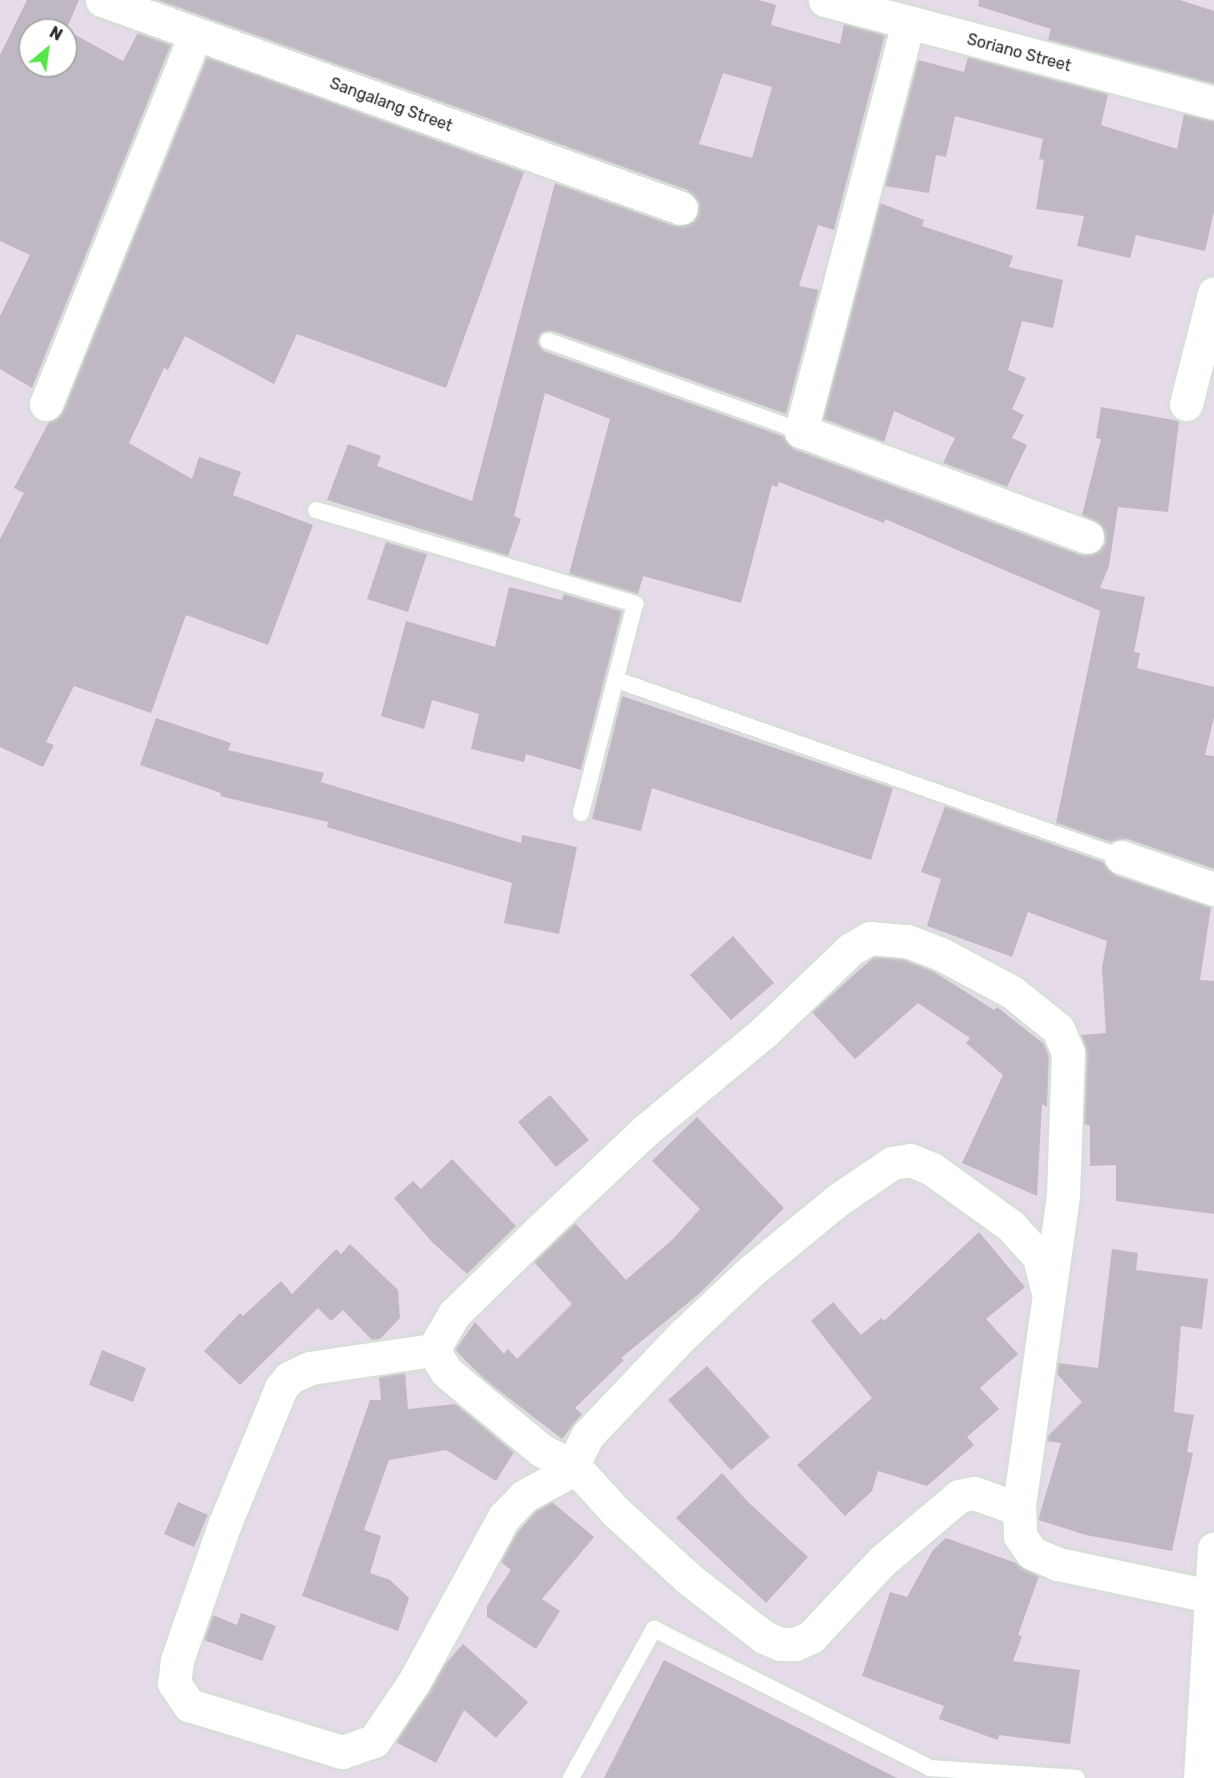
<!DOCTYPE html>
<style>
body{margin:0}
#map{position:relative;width:1214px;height:1778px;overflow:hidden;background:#e5dbe9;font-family:Rubik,sans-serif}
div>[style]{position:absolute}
.building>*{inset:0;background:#bfb7c1}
.roads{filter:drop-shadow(0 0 2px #d1e0d1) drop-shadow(0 0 2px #d1e0d1)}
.lane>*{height:16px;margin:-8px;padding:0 8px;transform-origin:8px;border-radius:8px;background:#fff}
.street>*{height:33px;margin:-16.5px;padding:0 16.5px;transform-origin:16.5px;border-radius:16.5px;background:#fff}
.secondary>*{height:33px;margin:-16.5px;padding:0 16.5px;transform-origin:16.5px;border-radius:16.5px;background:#fff}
span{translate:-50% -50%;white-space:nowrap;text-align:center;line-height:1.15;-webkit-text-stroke:4.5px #fff;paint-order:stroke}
.street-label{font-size:16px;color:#282828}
.north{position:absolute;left:18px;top:18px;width:60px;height:60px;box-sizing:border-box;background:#fff;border:2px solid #a9a9a9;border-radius:50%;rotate:29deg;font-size:16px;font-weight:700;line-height:24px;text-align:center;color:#282828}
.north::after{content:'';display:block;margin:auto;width:21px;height:27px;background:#52e64b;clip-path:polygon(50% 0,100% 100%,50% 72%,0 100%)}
</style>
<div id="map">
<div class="building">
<i style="clip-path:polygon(27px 0,79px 0,66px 30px,30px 30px,30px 66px,66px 66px,66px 30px,123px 61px,138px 33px,171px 45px,32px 388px,0 369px,0 316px,30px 255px,0 241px,0 55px)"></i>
<i style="clip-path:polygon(evenodd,157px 0,758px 0,776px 5px,771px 25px,840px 44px,844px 24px,885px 35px,834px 230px,818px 225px,799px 286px,819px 290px,786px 414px,552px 331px,541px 333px,538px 343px,544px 351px,783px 436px,794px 449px,1081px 555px,1098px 552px,1105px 543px,1102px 526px,1082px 515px,1101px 439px,1096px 438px,1101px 407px,1179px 421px,1168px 512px,1118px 507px,1109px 566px,1100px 588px,1145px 597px,1134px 652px,1140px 653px,1137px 668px,1214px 687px,1214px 717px,1205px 755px,1214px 756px,1214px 869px,1127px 839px,1110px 842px,1056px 823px,1100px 611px,885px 519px,884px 523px,779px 482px,777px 487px,772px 485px,741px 603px,643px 576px,638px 594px,569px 574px,610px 419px,545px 393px,514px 516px,521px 519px,508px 556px,327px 500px,348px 444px,381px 456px,377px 466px,472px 501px,555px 183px,675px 226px,694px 222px,699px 204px,687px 190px,157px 0,723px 73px,772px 87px,752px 158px,699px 144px,723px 73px)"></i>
<i style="clip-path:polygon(979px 0,1180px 0,1214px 11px,1214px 84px,1048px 40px,1051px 29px,978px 6px)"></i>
<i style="clip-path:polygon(207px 57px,524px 172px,446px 388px,297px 334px,274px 384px,185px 336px,168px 370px,164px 368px,129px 443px,192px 479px,199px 457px,241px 472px,233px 495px,313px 525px,268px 645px,186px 615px,151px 713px,74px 686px,46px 742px,54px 745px,43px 767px,0 747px,0 539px,24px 493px,14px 488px,49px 422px,63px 411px)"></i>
<i style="clip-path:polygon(968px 57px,1108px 94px,1101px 125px,1177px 149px,1184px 114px,1214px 121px,1214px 211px,1205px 251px,1136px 235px,1130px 258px,1077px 246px,1084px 216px,1036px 209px,1044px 160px,1039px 159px,1043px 139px,955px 116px,946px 157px,936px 155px,929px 193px,885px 186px,918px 60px,964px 72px)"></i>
<i style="clip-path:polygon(880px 203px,924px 220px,922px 226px,1013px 256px,1009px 267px,1063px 280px,1053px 328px,1022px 321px,1008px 370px,1026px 378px,1012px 409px,1024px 415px,1012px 438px,1027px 445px,1007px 487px,943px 463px,955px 438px,894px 411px,884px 442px,823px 419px)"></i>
<i style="clip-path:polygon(386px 542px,427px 554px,408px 612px,367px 599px)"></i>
<i style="clip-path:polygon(509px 587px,562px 600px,564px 594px,622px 611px,581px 770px,526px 754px,524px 762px,471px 749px,479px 714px,432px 700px,424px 729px,381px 716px,406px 621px,495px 647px)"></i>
<i style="clip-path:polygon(622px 696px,893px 788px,871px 860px,652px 788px,641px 831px,592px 819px)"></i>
<i style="clip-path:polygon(156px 718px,231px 743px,228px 750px,324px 773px,321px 782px,521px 843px,522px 835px,577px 847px,559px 934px,504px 923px,512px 883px,327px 827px,328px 822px,220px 796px,221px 793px,140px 765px)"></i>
<i style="clip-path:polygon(945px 806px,1103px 862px,1115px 875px,1211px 907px,1200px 980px,1214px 981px,1214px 1214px,1116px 1201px,1116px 1165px,1090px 1166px,1090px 1126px,1084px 1124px,1087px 1053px,1081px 1035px,1106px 1033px,1102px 967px,1107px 941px,1028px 912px,1012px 957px,927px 926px,941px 879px,921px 872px)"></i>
<i style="clip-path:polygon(733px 936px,774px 983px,731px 1020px,690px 975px)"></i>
<i style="clip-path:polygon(874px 957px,903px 959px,933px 971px,994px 1010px,997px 1007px,1044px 1044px,1049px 1056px,1047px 1107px,1042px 1104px,1037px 1196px,962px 1163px,1003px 1075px,966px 1043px,970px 1038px,918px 1003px,855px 1059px,812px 1012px)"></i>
<i style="clip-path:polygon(550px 1095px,589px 1140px,556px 1167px,518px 1122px)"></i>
<i style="clip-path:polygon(697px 1117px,784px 1208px,700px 1293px,621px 1358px,624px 1360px,575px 1408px,582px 1414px,562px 1439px,485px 1380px,455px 1350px,475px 1322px,504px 1354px,508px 1349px,517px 1359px,572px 1304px,534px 1262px,575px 1223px,626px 1280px,673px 1239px,700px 1209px,652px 1161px)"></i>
<i style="clip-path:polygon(452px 1159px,516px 1226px,467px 1274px,431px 1241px,394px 1198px,413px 1181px,421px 1189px)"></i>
<i style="clip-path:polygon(979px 1232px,1025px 1287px,986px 1319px,1018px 1354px,980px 1388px,999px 1409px,967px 1437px,974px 1445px,927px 1486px,878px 1471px,872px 1491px,845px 1516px,797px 1465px,872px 1398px,811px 1321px,833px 1302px,861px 1335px,881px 1318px,884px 1321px)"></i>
<i style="clip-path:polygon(350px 1244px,398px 1290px,400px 1318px,380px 1339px,372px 1340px,343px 1310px,331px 1321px,318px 1308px,240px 1385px,204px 1351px,240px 1313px,243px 1316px,281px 1281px,292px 1294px,336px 1249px,341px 1254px)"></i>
<i style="clip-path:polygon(1112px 1249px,1138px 1253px,1136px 1270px,1208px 1279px,1202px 1329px,1181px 1326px,1174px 1412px,1194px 1415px,1187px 1452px,1193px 1453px,1172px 1551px,1086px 1535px,1038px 1520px,1061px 1443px,1047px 1441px,1048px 1436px,1082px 1402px,1057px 1374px,1058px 1363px,1098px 1368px)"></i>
<i style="clip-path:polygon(102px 1350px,146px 1368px,133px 1402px,89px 1385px)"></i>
<i style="clip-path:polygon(707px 1366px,770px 1437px,731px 1470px,668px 1400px)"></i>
<i style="clip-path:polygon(405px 1373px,408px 1409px,456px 1404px,514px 1452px,496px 1481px,446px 1450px,389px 1460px,364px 1530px,381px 1536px,370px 1573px,390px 1580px,409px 1598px,398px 1631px,302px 1596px,370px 1400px,381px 1400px,379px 1377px)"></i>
<i style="clip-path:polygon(722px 1473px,748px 1502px,808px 1557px,766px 1603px,676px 1518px)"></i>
<i style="clip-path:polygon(178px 1502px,208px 1515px,194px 1547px,164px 1534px)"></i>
<i style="clip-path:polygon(552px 1502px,594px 1537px,542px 1599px,560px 1611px,536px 1649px,487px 1617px,487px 1606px,511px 1570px,501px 1562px,516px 1534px,536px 1511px)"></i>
<i style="clip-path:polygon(946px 1538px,1016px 1563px,1039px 1576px,1018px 1635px,1022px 1636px,1013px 1661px,1080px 1670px,1070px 1744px,999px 1735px,998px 1740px,939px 1719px,944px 1706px,862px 1676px,890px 1592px,907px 1597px,933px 1550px)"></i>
<i style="clip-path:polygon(241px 1613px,276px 1626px,262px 1661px,204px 1640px,213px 1615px,237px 1625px)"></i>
<i style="clip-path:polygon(463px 1644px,528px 1702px,496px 1738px,464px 1710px,436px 1763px,396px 1742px,445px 1664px)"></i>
<i style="clip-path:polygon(664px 1660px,897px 1778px,604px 1778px)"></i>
</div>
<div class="roads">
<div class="lane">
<i style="left:548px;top:341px;width:269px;rotate:19.6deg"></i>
<i style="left:316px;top:510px;width:333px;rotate:16.4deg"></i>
<i style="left:635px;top:604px;width:216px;rotate:104.5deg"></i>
<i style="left:617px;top:680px;width:534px;rotate:19.35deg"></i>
<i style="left:571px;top:1778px;width:171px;rotate:-60.9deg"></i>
<i style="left:654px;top:1629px;width:309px;rotate:26.7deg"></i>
<i style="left:930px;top:1768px;width:147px;rotate:3.9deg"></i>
</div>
<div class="street">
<i style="left:102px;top:0;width:615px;rotate:19.76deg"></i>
<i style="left:908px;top:23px;width:422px;rotate:104.7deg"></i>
<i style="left:801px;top:431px;width:305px;rotate:20.3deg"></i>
<i style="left:46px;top:404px;width:397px;rotate:-68deg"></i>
<i style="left:1186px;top:404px;width:114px;rotate:-75.8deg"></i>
<i style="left:1121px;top:857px;width:98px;rotate:19deg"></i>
<i style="left:433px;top:1350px;width:124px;rotate:171.7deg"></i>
<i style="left:310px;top:1368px;width:23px;rotate:155deg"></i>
<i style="left:289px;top:1378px;width:13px;rotate:129deg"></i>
<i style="left:281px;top:1388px;width:146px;rotate:112.5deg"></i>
<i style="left:225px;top:1523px;width:145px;rotate:109.3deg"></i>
<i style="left:177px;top:1660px;width:23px;rotate:97deg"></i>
<i style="left:174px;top:1683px;width:27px;rotate:56deg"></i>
<i style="left:189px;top:1705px;width:160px;rotate:17.1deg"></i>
<i style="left:342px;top:1752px;width:34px;rotate:-19deg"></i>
<i style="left:374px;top:1741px;width:71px;rotate:-55.9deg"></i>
<i style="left:414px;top:1682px;width:188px;rotate:-61.4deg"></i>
<i style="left:504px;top:1517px;width:29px;rotate:-46deg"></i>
<i style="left:524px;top:1496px;width:59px;rotate:-28.3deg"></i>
<i style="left:576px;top:1468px;width:8px;rotate:-97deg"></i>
<i style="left:575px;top:1460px;width:28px;rotate:-63deg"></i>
<i style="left:588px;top:1435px;width:139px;rotate:-46.5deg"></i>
<i style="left:684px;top:1334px;width:91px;rotate:-43.2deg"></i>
<i style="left:750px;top:1272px;width:115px;rotate:-39.4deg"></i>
<i style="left:839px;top:1199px;width:64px;rotate:-34.2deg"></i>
<i style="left:892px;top:1163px;width:18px;rotate:-9deg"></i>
<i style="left:910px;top:1160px;width:24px;rotate:22deg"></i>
<i style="left:932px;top:1169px;width:97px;rotate:35.8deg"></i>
<i style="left:1011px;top:1226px;width:42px;rotate:47.9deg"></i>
<i style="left:1039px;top:1257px;width:33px;rotate:76deg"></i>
<i style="left:1019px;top:1509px;width:48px;rotate:-160.4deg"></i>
<i style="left:974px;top:1493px;width:15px;rotate:169deg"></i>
<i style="left:959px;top:1496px;width:101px;rotate:139.8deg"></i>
<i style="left:882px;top:1561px;width:104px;rotate:133.1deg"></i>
<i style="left:811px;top:1637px;width:17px;rotate:156deg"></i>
<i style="left:795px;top:1644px;width:15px;rotate:180deg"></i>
<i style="left:780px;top:1644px;width:17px;rotate:-156deg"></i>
<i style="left:764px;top:1637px;width:95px;rotate:-142.3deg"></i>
<i style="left:689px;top:1579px;width:100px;rotate:-137.4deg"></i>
<i style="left:615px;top:1511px;width:58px;rotate:-132.2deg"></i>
<i style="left:576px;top:1468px;width:39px;rotate:-153deg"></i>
<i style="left:541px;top:1450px;width:88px;rotate:-140.5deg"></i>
<i style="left:473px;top:1394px;width:35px;rotate:-140deg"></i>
<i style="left:446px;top:1371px;width:25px;rotate:-122deg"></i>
<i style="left:433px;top:1350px;width:42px;rotate:-59.7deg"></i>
<i style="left:454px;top:1314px;width:117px;rotate:-44.3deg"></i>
<i style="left:538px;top:1232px;width:149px;rotate:-43.4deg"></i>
<i style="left:646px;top:1130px;width:152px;rotate:-39.7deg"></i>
<i style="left:763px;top:1033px;width:122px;rotate:-43.7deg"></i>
<i style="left:851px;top:949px;width:22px;rotate:-30deg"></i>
<i style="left:870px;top:938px;width:37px;rotate:5deg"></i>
<i style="left:907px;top:941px;width:36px;rotate:21deg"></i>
<i style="left:941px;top:954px;width:81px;rotate:28.2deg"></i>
<i style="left:1012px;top:992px;width:59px;rotate:38.8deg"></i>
<i style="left:1058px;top:1029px;width:26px;rotate:67deg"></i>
<i style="left:1068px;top:1053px;width:143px;rotate:92deg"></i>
<i style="left:1063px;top:1196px;width:311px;rotate:98.1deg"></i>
<i style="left:1019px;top:1504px;width:32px;rotate:88deg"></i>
<i style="left:1020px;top:1536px;width:21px;rotate:55deg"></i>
<i style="left:1032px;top:1553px;width:28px;rotate:23deg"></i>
<i style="left:1058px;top:1564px;width:155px;rotate:11.9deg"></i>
</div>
<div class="secondary">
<i style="left:825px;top:0;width:402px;rotate:14.8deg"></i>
<i style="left:1200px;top:1778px;width:230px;rotate:-86.5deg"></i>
</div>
</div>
<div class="street-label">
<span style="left:1019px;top:53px;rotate:15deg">Soriano Street</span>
<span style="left:391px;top:105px;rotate:20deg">Sangalang Street</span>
</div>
<div class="north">N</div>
</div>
